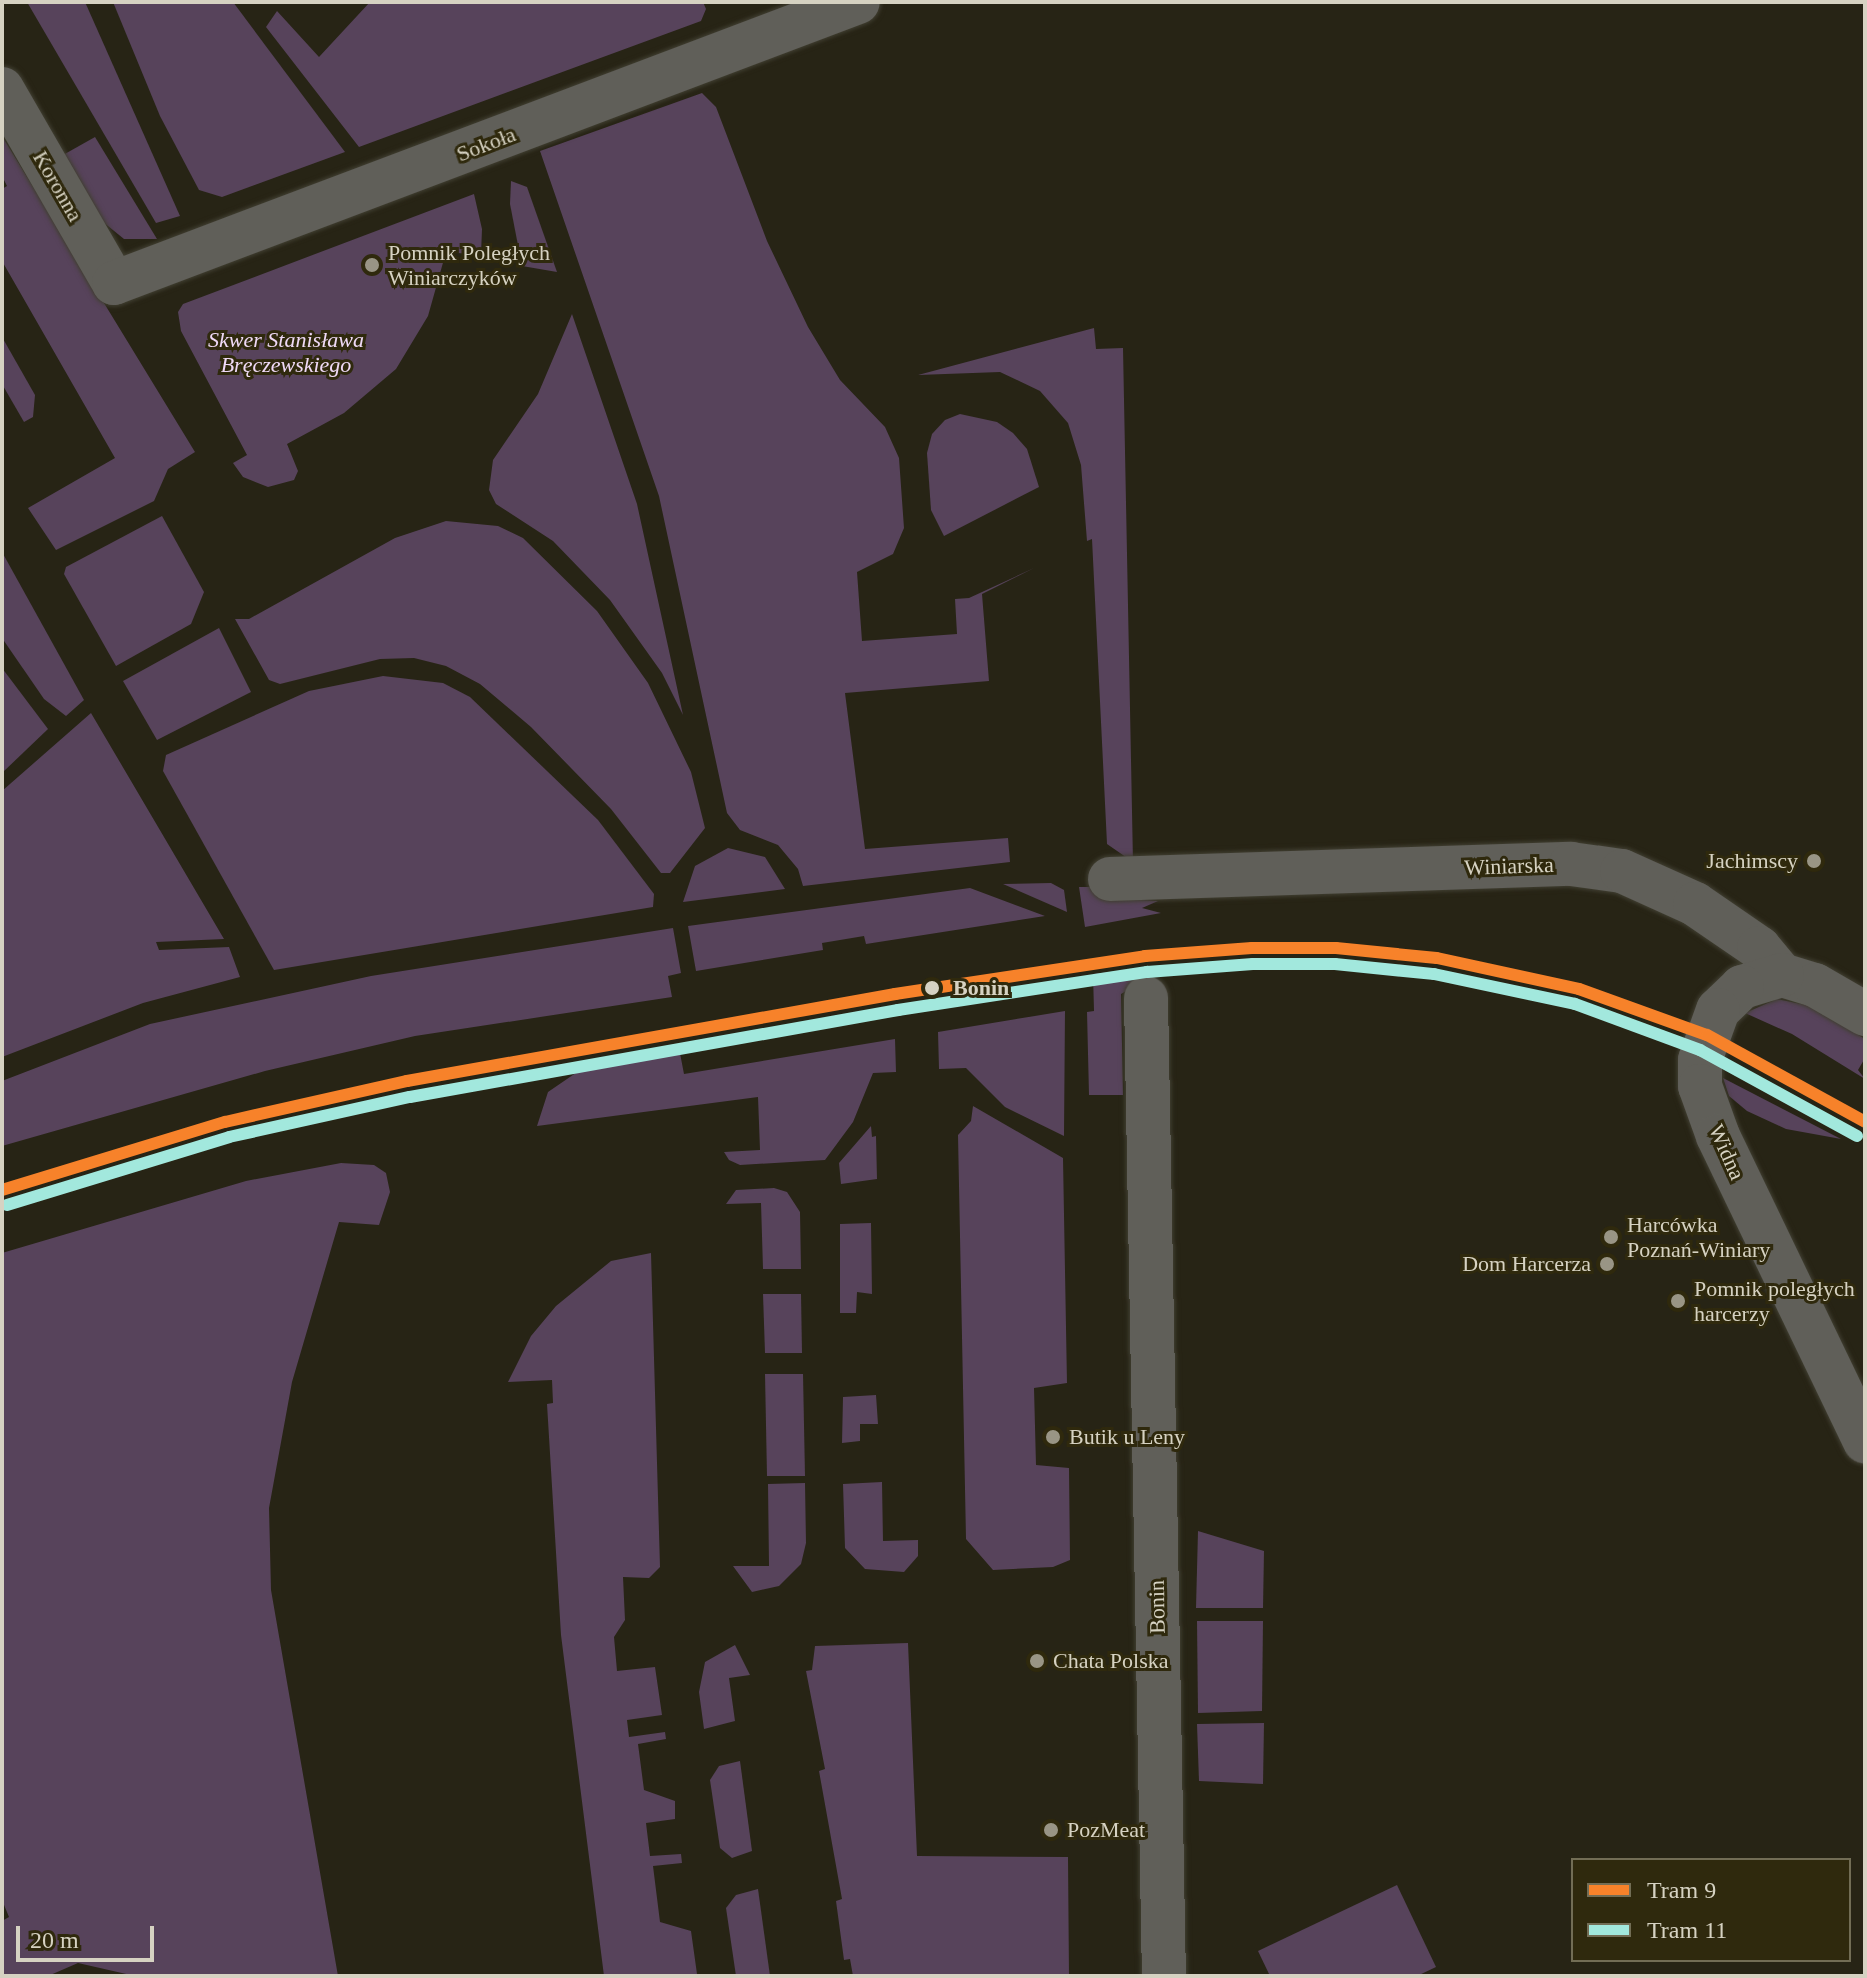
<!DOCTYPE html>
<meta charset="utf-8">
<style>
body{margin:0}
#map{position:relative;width:1867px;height:1978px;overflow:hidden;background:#272415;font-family:Georgia,serif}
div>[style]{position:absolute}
.green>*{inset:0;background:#57435b}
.roads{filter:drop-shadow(0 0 2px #413f32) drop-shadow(0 0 2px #413f32)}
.minor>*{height:44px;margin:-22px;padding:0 22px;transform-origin:22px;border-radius:22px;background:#605f59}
.tram-1>*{height:12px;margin:-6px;padding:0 6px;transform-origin:6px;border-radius:6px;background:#f7822a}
.tram-2>*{height:12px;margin:-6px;padding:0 6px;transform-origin:6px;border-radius:6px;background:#a2e8dd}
.dots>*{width:22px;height:22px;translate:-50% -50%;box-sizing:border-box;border:4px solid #2f290d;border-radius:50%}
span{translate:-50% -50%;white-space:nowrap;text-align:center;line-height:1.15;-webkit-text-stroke:6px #2f290d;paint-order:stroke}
.street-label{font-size:22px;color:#d6d2c2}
.poi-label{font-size:22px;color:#d6d2c2}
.left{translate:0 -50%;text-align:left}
.right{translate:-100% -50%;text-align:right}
.park-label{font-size:22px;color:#efd9f6;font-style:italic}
.stop-label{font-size:22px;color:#d6d2c2;font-weight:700}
.frame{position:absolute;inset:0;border:4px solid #d6d2c2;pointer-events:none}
.legend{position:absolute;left:1571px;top:1858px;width:280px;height:104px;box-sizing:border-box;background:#2f290d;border:2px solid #726d55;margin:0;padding:10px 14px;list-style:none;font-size:24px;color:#d6d2c2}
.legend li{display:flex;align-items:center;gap:16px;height:40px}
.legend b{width:40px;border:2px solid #726d55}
.scale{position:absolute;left:16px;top:1926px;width:138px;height:36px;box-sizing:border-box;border:4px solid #d6d2c2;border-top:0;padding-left:10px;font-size:24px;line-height:28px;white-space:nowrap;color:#d6d2c2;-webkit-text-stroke:6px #2f290d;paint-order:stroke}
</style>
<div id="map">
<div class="green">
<i style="clip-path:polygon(27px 2px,85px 2px,180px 216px,156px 223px)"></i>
<i style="clip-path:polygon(113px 2px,233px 2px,345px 152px,222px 197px,199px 190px,160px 116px)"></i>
<i style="clip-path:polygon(370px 2px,703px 2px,706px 9px,701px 21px,359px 147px,266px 27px,277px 11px,319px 57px)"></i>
<i style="clip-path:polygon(702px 93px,716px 107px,767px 241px,808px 327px,840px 380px,885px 427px,899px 458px,904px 528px,893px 554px,857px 572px,862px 641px,957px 634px,955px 599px,969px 598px,1034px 568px,982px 594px,989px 681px,845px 693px,865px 849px,1008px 838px,1010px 862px,803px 886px,798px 869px,778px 845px,740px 830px,727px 813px,659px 496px,540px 151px)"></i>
<i style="clip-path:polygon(2px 136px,195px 452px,168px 469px,154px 501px,56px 550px,28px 508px,115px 458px,2px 261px,2px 189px,7px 186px,2px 176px)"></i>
<i style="clip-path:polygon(95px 137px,157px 239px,124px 239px,103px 222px,63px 155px)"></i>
<i style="clip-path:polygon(511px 181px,527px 187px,557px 272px,522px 266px,510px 204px)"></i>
<i style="clip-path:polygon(474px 194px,482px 229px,481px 255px,446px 252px,428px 316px,396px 369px,344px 413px,287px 444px,298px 471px,294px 480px,268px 487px,243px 477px,233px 463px,247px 455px,181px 331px,178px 312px,183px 304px)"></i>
<i style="clip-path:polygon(572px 314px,637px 504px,683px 715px,662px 673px,610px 600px,553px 541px,496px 504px,489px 490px,493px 460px,538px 394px)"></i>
<i style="clip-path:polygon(1094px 328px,1096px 349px,1123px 348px,1133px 862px,1107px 844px,1092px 539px,1087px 541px,1081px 465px,1068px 423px,1040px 391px,1000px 372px,918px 375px)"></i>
<i style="clip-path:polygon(2px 337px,35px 395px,33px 417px,24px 422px,2px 384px)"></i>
<i style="clip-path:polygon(960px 414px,997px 422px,1013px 433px,1027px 449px,1039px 487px,944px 536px,931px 510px,927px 453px,932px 434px,945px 420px)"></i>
<i style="clip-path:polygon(162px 516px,204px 592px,191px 624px,116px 666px,64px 574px,66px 567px)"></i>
<i style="clip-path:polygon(446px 521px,498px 526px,523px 538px,597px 611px,648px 683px,691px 772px,705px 828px,670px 873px,661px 873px,611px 809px,531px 727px,480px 684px,446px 666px,414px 658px,380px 659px,280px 684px,269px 680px,235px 619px,249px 619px,395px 538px)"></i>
<i style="clip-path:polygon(2px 552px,84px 700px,66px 716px,44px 699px,2px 638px)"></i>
<i style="clip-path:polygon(219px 628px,251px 692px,157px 740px,123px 681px)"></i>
<i style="clip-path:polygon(2px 668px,48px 729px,2px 773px)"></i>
<i style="clip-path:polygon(383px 676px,443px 683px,470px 697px,598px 820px,654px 894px,653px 907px,274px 970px,163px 771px,166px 755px,309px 691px)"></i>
<i style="clip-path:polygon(91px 713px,224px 939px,156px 942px,159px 950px,229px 947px,240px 977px,143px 1003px,2px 1057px,2px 791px)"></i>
<i style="clip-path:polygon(728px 848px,765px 857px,785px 889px,683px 902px,695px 866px)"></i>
<i style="clip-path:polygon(1051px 883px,1064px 890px,1067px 912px,1003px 884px)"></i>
<i style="clip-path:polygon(1079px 887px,1135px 887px,1140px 900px,1158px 901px,1142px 908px,1161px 913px,1085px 927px)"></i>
<i style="clip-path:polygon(970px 888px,1045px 916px,866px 944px,864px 936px,822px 943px,823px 950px,696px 971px,688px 926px)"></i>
<i style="clip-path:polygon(673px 928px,681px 973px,668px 976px,672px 997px,415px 1036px,265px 1071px,2px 1146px,2px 1081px,150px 1024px,371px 976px)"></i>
<i style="clip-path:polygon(1170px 965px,1121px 994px,1123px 1095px,1089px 1095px,1087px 1012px,1094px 1011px,1093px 974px)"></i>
<i style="clip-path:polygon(1777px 999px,1811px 1006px,1865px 1039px,1865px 1058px,1858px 1070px,1865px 1079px,1792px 1034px,1745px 1013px)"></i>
<i style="clip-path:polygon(1065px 1011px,1064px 1136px,1005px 1107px,966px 1068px,939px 1069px,938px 1032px)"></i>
<i style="clip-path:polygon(895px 1039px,896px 1072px,873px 1073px,853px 1122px,825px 1160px,740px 1165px,729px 1160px,724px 1152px,760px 1150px,758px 1097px,537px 1126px,548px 1092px,586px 1066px,679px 1048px,684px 1074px)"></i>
<i style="clip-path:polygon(1723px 1078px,1841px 1139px,1786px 1129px,1747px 1111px,1729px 1096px)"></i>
<i style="clip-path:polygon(973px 1106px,1063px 1158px,1067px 1383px,1034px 1388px,1036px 1465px,1069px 1468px,1070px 1560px,1053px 1567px,993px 1570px,966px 1539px,958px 1135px,971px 1121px)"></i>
<i style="clip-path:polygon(871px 1126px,872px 1137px,876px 1136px,877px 1179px,841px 1184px,839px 1163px)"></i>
<i style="clip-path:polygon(341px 1163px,374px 1165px,386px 1173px,390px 1192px,379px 1225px,339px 1222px,292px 1382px,269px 1508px,271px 1590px,338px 1976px,135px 1976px,78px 1963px,48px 1976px,2px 1976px,2px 1921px,9px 1917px,2px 1900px,2px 1253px,246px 1181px)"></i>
<i style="clip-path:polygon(774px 1188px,787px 1192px,800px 1212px,801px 1269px,763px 1269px,761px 1203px,726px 1204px,736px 1190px)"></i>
<i style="clip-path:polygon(871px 1223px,872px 1294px,857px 1292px,856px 1313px,840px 1313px,840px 1224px)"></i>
<i style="clip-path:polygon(651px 1253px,660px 1567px,649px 1578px,623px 1577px,625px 1620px,614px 1637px,617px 1671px,655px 1667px,662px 1715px,627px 1720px,629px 1737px,665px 1732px,666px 1739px,638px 1744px,644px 1790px,675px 1801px,675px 1819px,646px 1823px,650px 1856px,681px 1854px,682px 1863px,653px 1866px,660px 1922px,691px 1931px,697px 1974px,604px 1976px,561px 1635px,547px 1404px,553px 1403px,552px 1380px,508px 1382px,531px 1336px,556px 1306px,611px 1261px)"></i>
<i style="clip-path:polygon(763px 1294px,801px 1294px,802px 1353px,765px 1353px)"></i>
<i style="clip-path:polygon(765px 1374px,803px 1374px,805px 1476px,767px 1476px)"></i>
<i style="clip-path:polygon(876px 1395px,878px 1424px,860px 1424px,860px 1441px,842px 1443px,843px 1397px)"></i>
<i style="clip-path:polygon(882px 1482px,883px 1541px,918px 1540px,918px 1556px,904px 1572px,865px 1569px,845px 1548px,843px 1484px)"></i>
<i style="clip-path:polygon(805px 1483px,806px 1543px,801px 1564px,779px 1586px,752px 1592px,733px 1566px,769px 1566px,768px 1484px)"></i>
<i style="clip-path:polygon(1198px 1531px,1264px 1551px,1263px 1608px,1196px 1608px)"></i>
<i style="clip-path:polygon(1197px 1621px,1263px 1621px,1262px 1711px,1198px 1713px)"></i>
<i style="clip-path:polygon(908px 1643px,917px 1856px,1068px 1857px,1069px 1976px,853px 1976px,850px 1959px,844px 1960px,836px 1901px,842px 1899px,819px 1771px,825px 1769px,806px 1671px,812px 1670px,815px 1646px)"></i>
<i style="clip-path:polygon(735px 1645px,750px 1675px,729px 1678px,735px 1721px,704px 1729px,699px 1692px,705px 1662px)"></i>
<i style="clip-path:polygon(1264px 1723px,1263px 1784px,1199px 1781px,1197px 1724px)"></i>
<i style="clip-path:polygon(740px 1761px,752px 1851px,732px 1858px,720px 1848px,710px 1780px,719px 1766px)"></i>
<i style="clip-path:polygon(1397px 1885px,1436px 1967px,1417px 1976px,1270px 1976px,1258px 1951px)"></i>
<i style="clip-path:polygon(758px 1889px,770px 1976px,736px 1976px,726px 1908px,736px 1895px)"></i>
</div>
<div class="roads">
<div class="minor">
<i style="left:2px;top:89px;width:224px;rotate:60deg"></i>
<i style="left:114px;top:283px;width:795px;rotate:-20.69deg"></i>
<i style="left:1110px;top:879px;width:461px;rotate:-1.9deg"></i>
<i style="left:1571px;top:864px;width:51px;rotate:7.8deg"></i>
<i style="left:1622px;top:871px;width:80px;rotate:24.3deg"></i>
<i style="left:1695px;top:904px;width:78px;rotate:34.5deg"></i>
<i style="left:1759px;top:948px;width:35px;rotate:50deg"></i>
<i style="left:1782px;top:975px;width:34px;rotate:17deg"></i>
<i style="left:1815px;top:985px;width:58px;rotate:30.1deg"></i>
<i style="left:1782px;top:975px;width:42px;rotate:163.3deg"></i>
<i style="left:1742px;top:987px;width:33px;rotate:136deg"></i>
<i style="left:1718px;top:1010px;width:53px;rotate:109.8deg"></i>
<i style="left:1700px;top:1060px;width:26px;rotate:90deg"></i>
<i style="left:1700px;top:1086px;width:53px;rotate:70.2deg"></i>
<i style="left:1718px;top:1136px;width:339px;rotate:64.3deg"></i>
<i style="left:1146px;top:998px;width:978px;rotate:88.95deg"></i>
</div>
</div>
<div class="tram-1">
<i style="left:2px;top:1190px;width:233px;rotate:-17deg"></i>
<i style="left:225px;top:1122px;width:187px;rotate:-12.7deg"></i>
<i style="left:407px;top:1081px;width:496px;rotate:-10.1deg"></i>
<i style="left:895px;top:994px;width:253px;rotate:-8.6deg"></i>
<i style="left:1145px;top:956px;width:107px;rotate:-4.3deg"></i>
<i style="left:1252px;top:948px;width:84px"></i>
<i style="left:1336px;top:948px;width:101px;rotate:5.7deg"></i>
<i style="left:1437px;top:958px;width:145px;rotate:12.3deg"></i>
<i style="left:1579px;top:989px;width:136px;rotate:19.8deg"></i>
<i style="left:1707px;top:1035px;width:180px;rotate:28.8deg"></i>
</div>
<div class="tram-2">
<i style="left:7px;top:1205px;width:232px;rotate:-17deg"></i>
<i style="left:229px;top:1137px;width:185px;rotate:-12.5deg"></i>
<i style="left:410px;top:1097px;width:496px;rotate:-10.1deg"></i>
<i style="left:898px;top:1010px;width:252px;rotate:-8.7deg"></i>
<i style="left:1147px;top:972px;width:106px;rotate:-4.3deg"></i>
<i style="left:1253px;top:964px;width:82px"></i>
<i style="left:1335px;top:964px;width:100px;rotate:5.8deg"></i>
<i style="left:1434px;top:974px;width:144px;rotate:12deg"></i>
<i style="left:1575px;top:1004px;width:133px;rotate:20.2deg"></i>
<i style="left:1700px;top:1050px;width:179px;rotate:28.7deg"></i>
</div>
<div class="dots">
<i style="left:372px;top:265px;background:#999585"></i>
<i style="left:1814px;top:861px;background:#999585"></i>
<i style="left:932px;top:988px;background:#d6d2c2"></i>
<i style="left:1611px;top:1237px;background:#999585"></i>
<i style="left:1607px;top:1264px;background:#999585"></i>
<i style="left:1678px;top:1301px;background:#999585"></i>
<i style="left:1053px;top:1437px;background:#999585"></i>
<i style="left:1037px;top:1661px;background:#999585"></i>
<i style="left:1051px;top:1830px;background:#999585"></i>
</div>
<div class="street-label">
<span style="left:486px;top:144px;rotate:-21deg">Sokoła</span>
<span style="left:58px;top:186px;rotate:60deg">Koronna</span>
<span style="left:1509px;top:866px;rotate:-2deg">Winiarska</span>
<span style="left:1727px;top:1152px;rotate:66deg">Widna</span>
<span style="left:1157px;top:1607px;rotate:-91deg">Bonin</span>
</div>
<div class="poi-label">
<span class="left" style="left:388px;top:265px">Pomnik Poległych<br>Winiarczyków</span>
<span class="right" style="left:1798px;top:861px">Jachimscy</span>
<span class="left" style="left:1627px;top:1237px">Harcówka<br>Poznań-Winiary</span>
<span class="right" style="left:1591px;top:1264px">Dom Harcerza</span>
<span class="left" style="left:1694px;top:1301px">Pomnik poległych<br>harcerzy</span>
<span class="left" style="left:1069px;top:1437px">Butik u Leny</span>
<span class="left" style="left:1053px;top:1661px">Chata Polska</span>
<span class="left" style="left:1067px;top:1830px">PozMeat</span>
</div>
<div class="park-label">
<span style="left:286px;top:352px">Skwer Stanisława<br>Bręczewskiego</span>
</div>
<div class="stop-label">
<span class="left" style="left:953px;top:988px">Bonin</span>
</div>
<div class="frame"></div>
<ul class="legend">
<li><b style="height:10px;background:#f7822a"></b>Tram 9</li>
<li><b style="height:10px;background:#a2e8dd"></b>Tram 11</li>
</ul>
<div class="scale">20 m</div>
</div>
